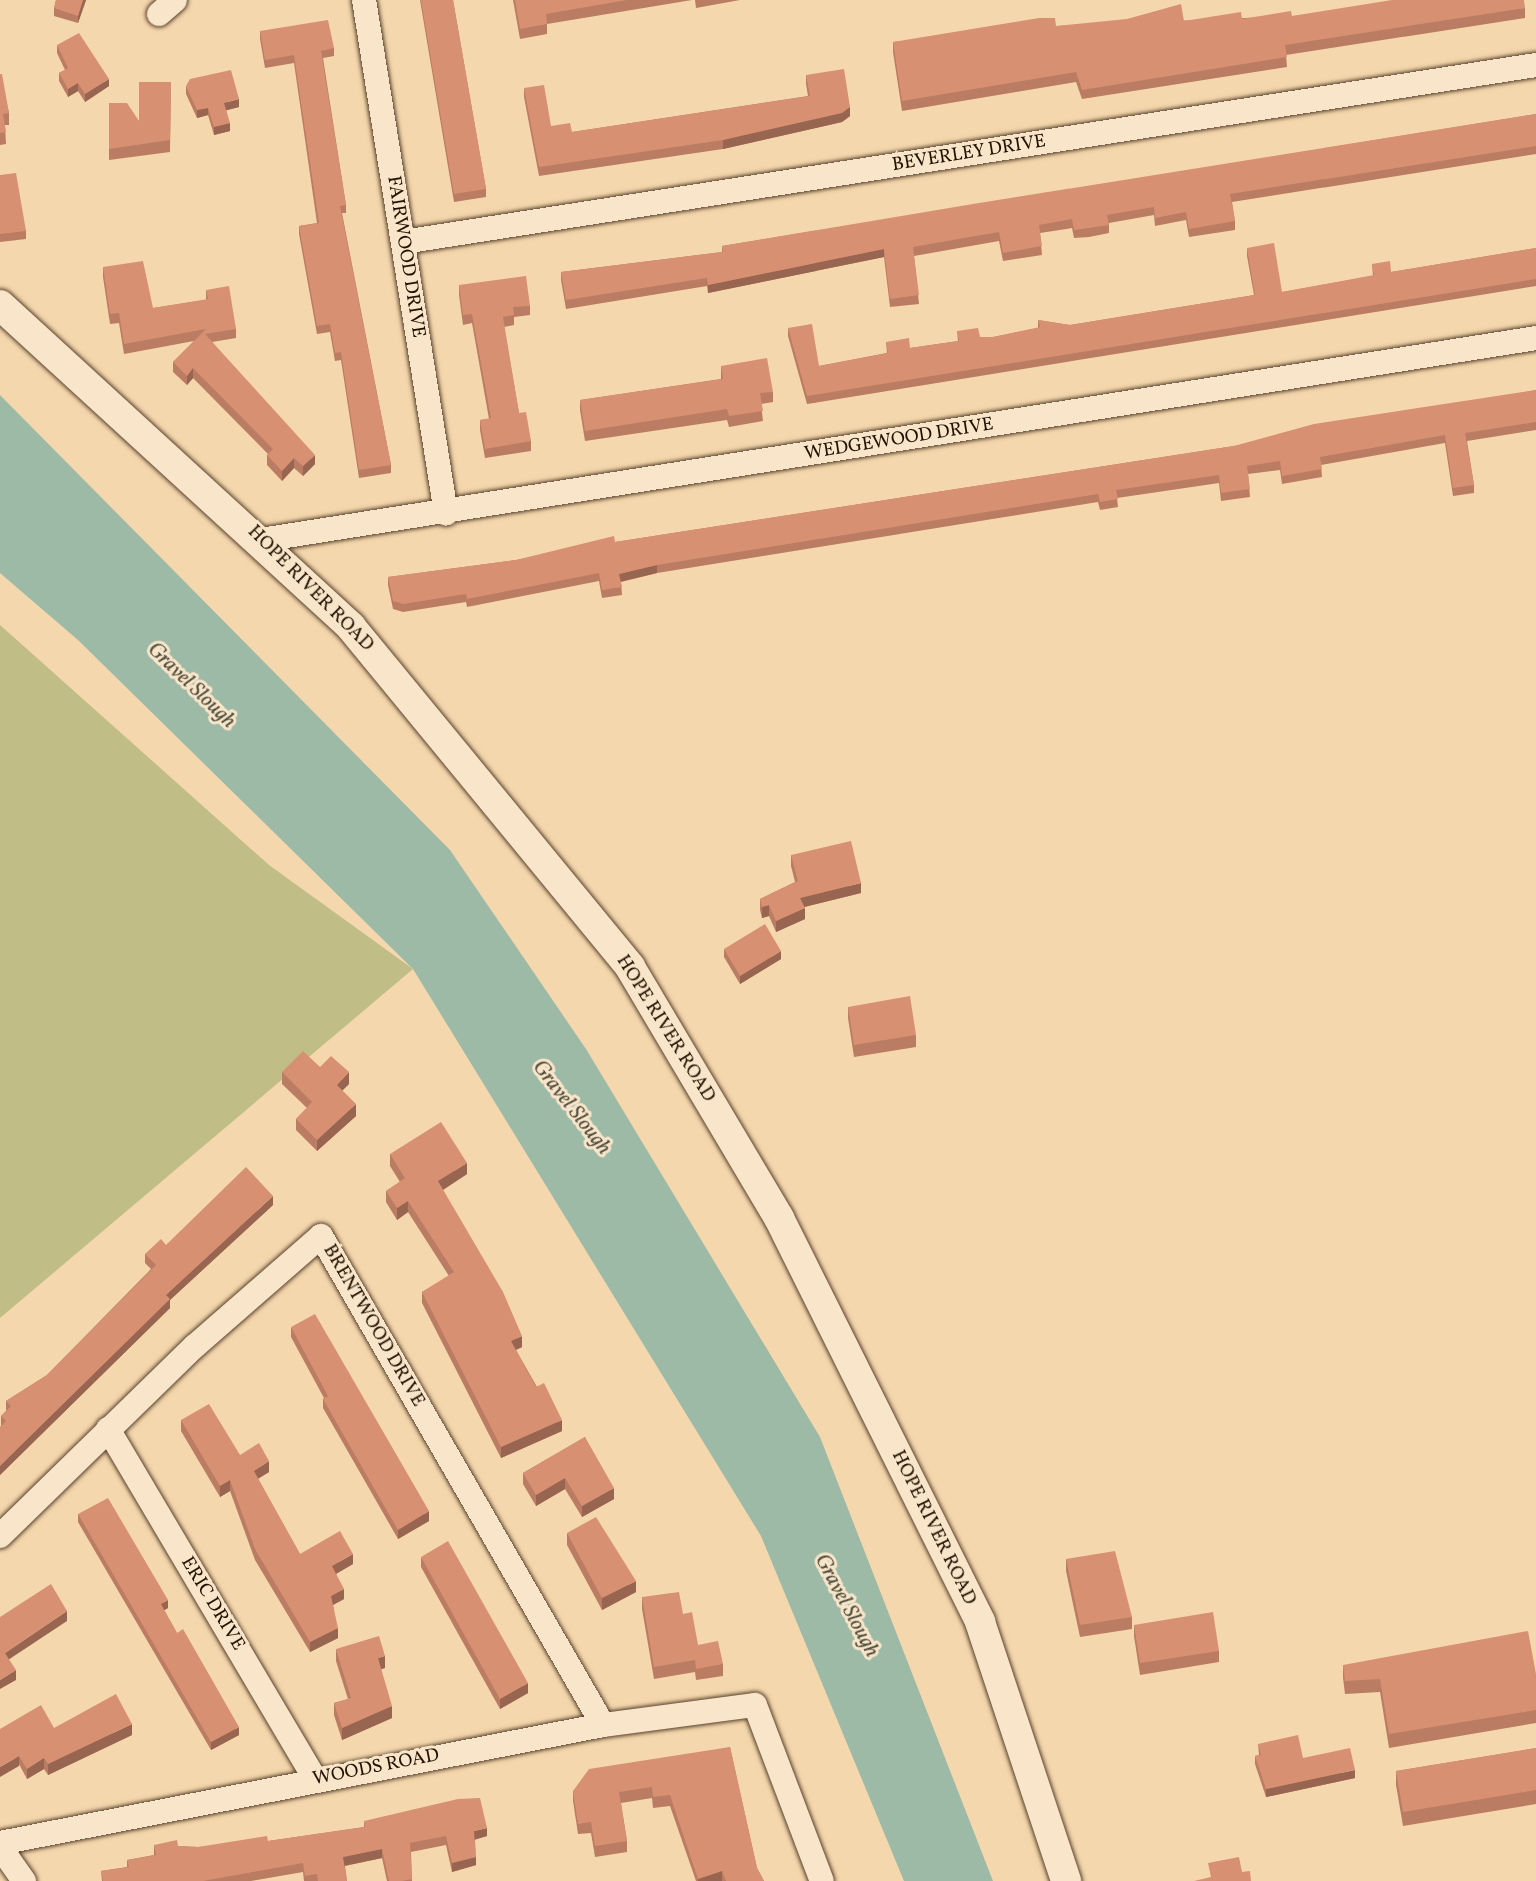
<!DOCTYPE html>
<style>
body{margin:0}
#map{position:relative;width:1536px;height:1881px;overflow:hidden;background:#f5d7ad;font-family:Vollkorn,serif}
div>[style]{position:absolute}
.green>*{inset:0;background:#c1bd86}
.water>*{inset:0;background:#9dbaa6}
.roads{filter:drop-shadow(0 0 2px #58422c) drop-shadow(0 0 2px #58422c)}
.minor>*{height:24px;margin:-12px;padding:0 12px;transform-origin:12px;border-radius:12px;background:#f8e5ca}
.tertiary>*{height:30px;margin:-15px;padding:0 15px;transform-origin:15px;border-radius:15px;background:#f8e5ca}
.wall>*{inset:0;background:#ba7c62}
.shaded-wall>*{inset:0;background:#976550}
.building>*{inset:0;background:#d89072}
span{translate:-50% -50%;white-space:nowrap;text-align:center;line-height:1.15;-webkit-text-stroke:6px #f8e5ca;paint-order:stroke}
.street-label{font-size:19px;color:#241101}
.water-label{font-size:21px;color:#4e4c3b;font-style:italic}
</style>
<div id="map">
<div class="green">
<i style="clip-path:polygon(0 625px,269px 865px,413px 969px,0 1318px)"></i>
</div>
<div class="water">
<i style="clip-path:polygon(0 395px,450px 850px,586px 1049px,820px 1437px,993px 1881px,904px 1881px,761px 1536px,413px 969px,78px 640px,0 573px)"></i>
</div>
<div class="roads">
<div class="minor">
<i style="left:364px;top:0;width:520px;rotate:80.92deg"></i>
<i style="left:159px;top:14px;width:21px;rotate:-41deg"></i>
<i style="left:403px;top:242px;width:1147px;rotate:-8.88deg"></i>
<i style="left:261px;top:540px;width:1291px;rotate:-9deg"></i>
<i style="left:108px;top:1429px;width:407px;rotate:59.4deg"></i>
<i style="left:0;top:1536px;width:272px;rotate:-44.3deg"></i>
<i style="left:195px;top:1346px;width:167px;rotate:-41.1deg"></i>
<i style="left:321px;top:1236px;width:564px;rotate:60.03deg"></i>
<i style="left:0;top:1843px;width:614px;rotate:-11.07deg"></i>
<i style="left:603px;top:1725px;width:153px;rotate:-7.5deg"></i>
<i style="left:755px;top:1705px;width:188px;rotate:69.2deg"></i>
<i style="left:0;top:1847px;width:42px;rotate:54.8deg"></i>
</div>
<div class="tertiary">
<i style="left:0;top:305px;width:476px;rotate:42.5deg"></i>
<i style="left:351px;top:627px;width:440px;rotate:50.6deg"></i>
<i style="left:630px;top:967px;width:292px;rotate:59.3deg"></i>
<i style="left:779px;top:1218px;width:451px;rotate:63.5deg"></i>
<i style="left:980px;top:1622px;width:273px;rotate:71.6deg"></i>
</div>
</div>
<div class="wall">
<i style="clip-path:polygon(56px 0,86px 0,78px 23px,54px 16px,54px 8px)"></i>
<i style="clip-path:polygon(420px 0,453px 0,486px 189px,486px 197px,454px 202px)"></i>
<i style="clip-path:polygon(513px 0,692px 0,547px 24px,547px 34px,520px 39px)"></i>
<i style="clip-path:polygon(695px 0,740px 0,696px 8px)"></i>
<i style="clip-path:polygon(1525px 8px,1525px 18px,1286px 55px,1287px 67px,1082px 99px,1076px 82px,902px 111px,893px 52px,893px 42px,1056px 26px,1292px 16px)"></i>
<i style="clip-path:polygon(260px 31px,334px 48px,334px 56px,323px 58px,346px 205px,346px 213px,342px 213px,391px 465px,391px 473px,359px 478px,341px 360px,335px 361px,330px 332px,317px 334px,299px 234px,299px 226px,317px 223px,294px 63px,265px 68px,260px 39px)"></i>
<i style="clip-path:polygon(57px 45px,109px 86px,85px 102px,78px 91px,68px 97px,59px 81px,59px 73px,65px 70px,57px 53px)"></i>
<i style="clip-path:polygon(0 74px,9px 113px,9px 125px,5px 125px,6px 144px,0 145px)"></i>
<i style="clip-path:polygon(806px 75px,850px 116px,842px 122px,723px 149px,539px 176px,524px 97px,524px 88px,551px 126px,572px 132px,808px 96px,806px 84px)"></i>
<i style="clip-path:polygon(171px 82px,170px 152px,109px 160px,109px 103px,139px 121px)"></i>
<i style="clip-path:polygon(186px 86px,239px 107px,226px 110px,230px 131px,214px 135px,208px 115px,197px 118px,186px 94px)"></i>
<i style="clip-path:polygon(1536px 114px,1536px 154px,1232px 202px,1235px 221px,1235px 230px,1189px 237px,1186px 220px,1155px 226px,1154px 215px,1109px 223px,1109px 233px,1089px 237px,1074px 238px,1072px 228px,1040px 233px,1042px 255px,1003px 261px,999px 241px,914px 256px,919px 304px,890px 307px,884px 257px,708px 293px,707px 286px,566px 309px,561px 280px,561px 272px,722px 252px,722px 246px)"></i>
<i style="clip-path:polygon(0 175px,26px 231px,26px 239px,0 242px)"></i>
<i style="clip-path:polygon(1247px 248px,1282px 292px,1373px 276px,1372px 264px,1391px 272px,1536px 248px,1536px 286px,807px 404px,788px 336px,788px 328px,819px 366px,887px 353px,886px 342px,910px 348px,958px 341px,957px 331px,980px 337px,993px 337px,1038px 328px,1038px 320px,1070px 325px,1254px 295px,1247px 256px)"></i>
<i style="clip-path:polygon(103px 267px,153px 308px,206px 300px,206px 290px,236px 329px,236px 338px,212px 342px,315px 464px,303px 476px,294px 468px,282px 481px,267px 465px,267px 455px,268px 454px,193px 378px,187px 385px,173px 372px,173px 362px,194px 341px,124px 354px,119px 323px,110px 324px,103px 277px)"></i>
<i style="clip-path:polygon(459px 285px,530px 306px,530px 315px,514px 317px,514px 325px,504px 327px,519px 413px,531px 441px,531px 451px,485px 458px,480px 430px,480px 420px,489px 419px,472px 323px,463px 325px,459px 295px)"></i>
<i style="clip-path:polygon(721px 366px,773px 392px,773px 402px,761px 404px,763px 421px,729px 427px,727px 420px,585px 441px,580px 410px,580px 400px,721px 379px)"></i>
<i style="clip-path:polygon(1536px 390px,1536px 430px,1467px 441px,1474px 485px,1474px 493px,1453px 496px,1445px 443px,1321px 465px,1322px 477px,1282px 484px,1280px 470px,1248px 474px,1250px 497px,1221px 501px,1219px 483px,1117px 498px,1118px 507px,1100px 510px,1098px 502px,657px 573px,621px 582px,622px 595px,602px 598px,599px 581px,467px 607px,466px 602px,403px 612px,393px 609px,388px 585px,388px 577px,516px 560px,615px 542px,1234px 446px)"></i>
<i style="clip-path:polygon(791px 855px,861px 893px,804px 907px,805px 919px,776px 932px,769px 916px,762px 918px,760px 910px,760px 899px,795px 882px,791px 866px)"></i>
<i style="clip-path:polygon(724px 949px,781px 959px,740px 984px,724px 957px)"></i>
<i style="clip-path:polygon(848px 1007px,916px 1035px,916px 1047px,854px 1057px,848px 1018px)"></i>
<i style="clip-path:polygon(320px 1067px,349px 1084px,342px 1090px,356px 1116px,317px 1151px,296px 1130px,296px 1119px,307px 1108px,282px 1084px,282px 1072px)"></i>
<i style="clip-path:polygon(390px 1154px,467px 1174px,443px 1190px,522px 1347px,516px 1350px,562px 1431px,501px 1458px,422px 1303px,422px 1292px,449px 1276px,408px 1212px,397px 1220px,386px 1202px,386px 1191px,400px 1182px,390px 1166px)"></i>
<i style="clip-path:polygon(273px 1205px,170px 1300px,170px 1308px,0 1475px,0 1427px,1px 1426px,1px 1416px,6px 1411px,6px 1401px,47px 1375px,151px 1269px,145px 1263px,145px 1254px)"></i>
<i style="clip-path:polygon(291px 1327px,429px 1521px,398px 1539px,323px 1408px,323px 1399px,324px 1398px,291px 1337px)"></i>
<i style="clip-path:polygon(181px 1420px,269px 1472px,258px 1479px,300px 1554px,353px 1564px,336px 1574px,344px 1599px,333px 1605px,338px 1638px,310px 1652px,255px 1560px,230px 1491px,220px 1497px,181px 1431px)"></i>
<i style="clip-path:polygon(585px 1437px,614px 1499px,582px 1517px,565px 1489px,536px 1506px,523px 1484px,523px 1473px)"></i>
<i style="clip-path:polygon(78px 1514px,168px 1608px,164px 1610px,177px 1633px,239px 1735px,211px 1750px,78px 1522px)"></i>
<i style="clip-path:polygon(567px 1533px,636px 1592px,602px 1610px,567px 1545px)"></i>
<i style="clip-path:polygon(421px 1557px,528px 1693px,500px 1709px,421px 1567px)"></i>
<i style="clip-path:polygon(1066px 1559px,1132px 1617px,1132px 1629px,1080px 1637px,1066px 1571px)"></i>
<i style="clip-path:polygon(642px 1597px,683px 1614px,698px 1645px,723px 1664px,723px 1676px,696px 1680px,695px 1672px,654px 1679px,642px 1609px)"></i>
<i style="clip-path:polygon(1134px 1625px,1219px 1651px,1219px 1662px,1140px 1675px,1134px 1636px)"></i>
<i style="clip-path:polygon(336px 1649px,385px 1668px,381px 1669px,392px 1718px,342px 1740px,334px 1715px,334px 1703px,348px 1699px,336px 1661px)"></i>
<i style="clip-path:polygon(1343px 1665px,1536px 1674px,1536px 1723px,1389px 1748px,1380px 1692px,1345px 1694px,1343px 1678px)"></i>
<i style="clip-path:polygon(54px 1728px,132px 1735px,48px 1775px,44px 1769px,27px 1779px,0 1729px)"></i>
<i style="clip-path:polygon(1258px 1744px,1355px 1778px,1266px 1797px,1255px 1764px,1255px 1756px,1259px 1755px)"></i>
<i style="clip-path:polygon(730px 1747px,757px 1868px,764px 1881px,696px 1881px,670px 1806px,653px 1808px,652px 1798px,621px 1803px,627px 1841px,627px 1852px,595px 1857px,591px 1833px,578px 1834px,573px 1801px,573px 1791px)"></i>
<i style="clip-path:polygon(1536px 1748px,1536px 1804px,1403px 1826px,1396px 1785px,1396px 1771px)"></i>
<i style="clip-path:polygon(364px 1821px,487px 1836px,475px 1839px,476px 1865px,452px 1872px,446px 1845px,411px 1852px,412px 1881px,387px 1881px,382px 1858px,345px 1866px,347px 1881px,304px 1881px,303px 1872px,251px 1881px,102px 1881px,101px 1871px,127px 1867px,127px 1860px,154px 1855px,154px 1845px,198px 1847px,268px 1841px,364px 1827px)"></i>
</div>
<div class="shaded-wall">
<i style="clip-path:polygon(83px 0,86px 0,78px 23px,78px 16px)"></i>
<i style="clip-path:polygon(109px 79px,109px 86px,85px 102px,85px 94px)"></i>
<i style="clip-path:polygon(78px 83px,78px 91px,68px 97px,68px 89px)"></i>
<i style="clip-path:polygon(239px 99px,239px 107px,224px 111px,224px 103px)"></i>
<i style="clip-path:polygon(850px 107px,850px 116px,842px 122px,723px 149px,723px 140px)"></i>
<i style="clip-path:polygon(208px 108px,208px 115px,197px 118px,197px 110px)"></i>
<i style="clip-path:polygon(230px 123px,230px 131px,214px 135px,214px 127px)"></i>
<i style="clip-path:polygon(884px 249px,884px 257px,708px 293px,708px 285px)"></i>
<i style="clip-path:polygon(193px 368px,193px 378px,187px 385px,187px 376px)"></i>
<i style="clip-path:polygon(315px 455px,315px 464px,303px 476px,303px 466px)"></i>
<i style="clip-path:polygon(294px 458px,294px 468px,282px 481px,282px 471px)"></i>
<i style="clip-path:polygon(657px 565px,657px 573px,619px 582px,619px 574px)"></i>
<i style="clip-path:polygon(861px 883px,861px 893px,800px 908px,800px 898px)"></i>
<i style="clip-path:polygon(769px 905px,769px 916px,762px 918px,762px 907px)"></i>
<i style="clip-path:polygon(805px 908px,805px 919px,776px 932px,776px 921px)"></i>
<i style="clip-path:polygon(781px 951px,781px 959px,740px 984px,740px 976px)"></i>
<i style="clip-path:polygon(349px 1072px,349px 1084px,337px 1096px,337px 1085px)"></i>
<i style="clip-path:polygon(356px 1104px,356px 1116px,317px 1151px,317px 1140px)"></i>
<i style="clip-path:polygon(467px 1163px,467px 1174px,438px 1193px,438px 1181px)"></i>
<i style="clip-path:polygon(273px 1196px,273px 1205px,170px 1300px,170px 1308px,0 1475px,0 1466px,166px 1295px)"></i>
<i style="clip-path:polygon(408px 1201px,408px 1212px,397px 1220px,397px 1208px)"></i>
<i style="clip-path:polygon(522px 1336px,522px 1347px,511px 1352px,511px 1341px)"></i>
<i style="clip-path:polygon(562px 1420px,562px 1431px,501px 1458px,501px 1447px)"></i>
<i style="clip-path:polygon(269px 1461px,269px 1472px,254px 1481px,254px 1471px)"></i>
<i style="clip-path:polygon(565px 1478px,565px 1489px,536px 1506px,536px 1495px)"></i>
<i style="clip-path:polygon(230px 1480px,230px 1491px,220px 1497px,220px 1486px)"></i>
<i style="clip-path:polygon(614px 1488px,614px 1499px,582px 1517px,582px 1506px)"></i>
<i style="clip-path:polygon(429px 1511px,429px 1521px,398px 1539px,398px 1530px)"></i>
<i style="clip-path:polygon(353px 1554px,353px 1564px,332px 1576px,332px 1566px)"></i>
<i style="clip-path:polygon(636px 1581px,636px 1592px,602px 1610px,602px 1598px)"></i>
<i style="clip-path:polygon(344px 1589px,344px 1599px,331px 1606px,331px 1596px)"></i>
<i style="clip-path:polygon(168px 1600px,168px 1608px,161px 1612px,161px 1604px)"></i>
<i style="clip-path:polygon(67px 1611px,67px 1621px,5px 1662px,5px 1653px)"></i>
<i style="clip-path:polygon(338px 1628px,338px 1638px,310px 1652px,310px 1642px)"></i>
<i style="clip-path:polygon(385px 1656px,385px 1668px,378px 1670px,378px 1658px)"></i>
<i style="clip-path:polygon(16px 1670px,16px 1680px,0 1689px,0 1680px)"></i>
<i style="clip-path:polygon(528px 1683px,528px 1693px,500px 1709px,500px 1699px)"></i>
<i style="clip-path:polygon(392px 1706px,392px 1718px,342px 1740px,342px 1728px)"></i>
<i style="clip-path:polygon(132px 1724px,132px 1735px,48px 1775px,48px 1764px)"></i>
<i style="clip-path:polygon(239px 1727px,239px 1735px,211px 1750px,211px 1742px)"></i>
<i style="clip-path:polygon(19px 1756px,19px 1766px,0 1777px,0 1767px)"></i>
<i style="clip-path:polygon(44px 1758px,44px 1769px,27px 1779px,27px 1769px)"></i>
<i style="clip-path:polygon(1355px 1770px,1355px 1778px,1266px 1797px,1266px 1789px)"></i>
<i style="clip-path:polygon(487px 1828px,487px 1836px,474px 1840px,474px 1831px)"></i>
<i style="clip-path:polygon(382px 1849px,382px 1858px,343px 1866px,343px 1857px)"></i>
<i style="clip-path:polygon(476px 1857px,476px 1865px,452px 1872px,452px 1863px)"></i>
<i style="clip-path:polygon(722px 1871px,722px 1881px,698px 1881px,698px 1879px)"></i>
</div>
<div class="building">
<i style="clip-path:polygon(56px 0,83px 0,78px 16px,54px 8px)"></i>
<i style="clip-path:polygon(421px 0,453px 0,486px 189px,454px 194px)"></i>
<i style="clip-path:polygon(515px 0,627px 0,546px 14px,547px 24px,520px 29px)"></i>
<i style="clip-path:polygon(1392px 0,1524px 0,1525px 8px,1285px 45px,1287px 57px,1082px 90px,1076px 72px,902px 101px,893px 42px,1039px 18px,1055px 18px,1056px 26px,1127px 19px,1181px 4px,1184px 21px,1241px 12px,1242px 19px,1291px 11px,1292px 16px)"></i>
<i style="clip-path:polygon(328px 20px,334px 48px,321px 51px,346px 205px,340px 206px,391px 465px,359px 470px,341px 352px,335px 353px,330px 324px,317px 326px,299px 226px,319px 223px,294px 55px,265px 60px,260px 31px)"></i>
<i style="clip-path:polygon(79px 33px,109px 79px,85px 94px,78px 83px,68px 89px,59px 73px,68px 68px,57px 45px)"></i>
<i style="clip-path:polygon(844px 69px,850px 107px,842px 113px,723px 140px,539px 167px,524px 88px,544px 85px,551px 126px,570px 123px,572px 132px,810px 96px,806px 75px)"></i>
<i style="clip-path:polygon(231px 70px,239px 99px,224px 103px,230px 123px,214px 127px,208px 108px,197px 110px,186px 86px,190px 79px)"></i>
<i style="clip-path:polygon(0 74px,2px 74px,9px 113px,3px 114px,6px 132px,0 133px)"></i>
<i style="clip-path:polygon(139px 82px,171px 82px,170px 140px,109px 149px,109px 103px,127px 103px,139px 121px)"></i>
<i style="clip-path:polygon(1536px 114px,1536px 146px,1230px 194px,1235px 221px,1189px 229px,1186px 212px,1155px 218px,1154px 207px,1107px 215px,1109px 225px,1089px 228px,1074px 230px,1072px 219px,1039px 225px,1042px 246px,1003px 253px,999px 232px,913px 247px,919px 295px,890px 299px,884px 249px,708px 285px,707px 278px,566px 300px,561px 272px,723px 252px,722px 246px,973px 204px)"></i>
<i style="clip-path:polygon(16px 173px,26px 231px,0 234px,0 175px)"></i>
<i style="clip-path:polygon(1274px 243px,1282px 292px,1374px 275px,1372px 264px,1390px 261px,1391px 272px,1536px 248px,1536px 279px,807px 396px,788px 328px,812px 324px,819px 366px,888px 353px,886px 342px,909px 338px,910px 348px,959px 341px,957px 331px,978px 328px,980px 337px,993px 337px,1040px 327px,1038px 320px,1070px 325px,1255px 295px,1247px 248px)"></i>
<i style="clip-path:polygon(143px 261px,153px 308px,208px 299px,206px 290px,229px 286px,236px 329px,205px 334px,315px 455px,303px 466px,294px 458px,282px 471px,267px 455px,273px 449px,193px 368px,187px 376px,173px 362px,206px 329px,124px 344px,119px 313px,110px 314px,103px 267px)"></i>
<i style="clip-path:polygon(526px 276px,530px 306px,513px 307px,514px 315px,503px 317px,519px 413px,526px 412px,531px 441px,485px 449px,480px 420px,491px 418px,472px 314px,463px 315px,459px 285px)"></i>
<i style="clip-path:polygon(767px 358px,773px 392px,760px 393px,763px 411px,729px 416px,727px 409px,585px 431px,580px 400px,723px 379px,721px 366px)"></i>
<i style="clip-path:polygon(1536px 390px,1536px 422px,1465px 433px,1474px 485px,1453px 488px,1445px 435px,1320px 457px,1322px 469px,1282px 476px,1280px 461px,1247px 466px,1250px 489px,1221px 493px,1219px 475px,1116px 490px,1118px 499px,1100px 502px,1098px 494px,657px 565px,619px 574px,622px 587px,602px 590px,599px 573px,467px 599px,466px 594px,403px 604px,393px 601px,388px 577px,516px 560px,614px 536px,615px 542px,1234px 446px,1314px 424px)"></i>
<i style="clip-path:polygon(851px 841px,861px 883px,800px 898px,805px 908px,776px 921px,769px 905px,762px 907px,760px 899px,798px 881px,791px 855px)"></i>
<i style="clip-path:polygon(765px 924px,781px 951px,740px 976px,724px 949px)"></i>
<i style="clip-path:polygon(910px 996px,916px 1035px,854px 1045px,848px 1007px)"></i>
<i style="clip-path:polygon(303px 1051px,320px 1067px,331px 1056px,349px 1072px,337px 1085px,356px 1104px,317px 1140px,296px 1119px,312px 1102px,282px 1072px)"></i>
<i style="clip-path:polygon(441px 1122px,467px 1163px,438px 1181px,503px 1292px,522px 1336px,511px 1341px,536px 1387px,544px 1383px,562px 1420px,501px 1447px,422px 1292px,454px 1272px,408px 1201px,397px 1208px,386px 1191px,405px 1178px,390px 1154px)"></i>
<i style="clip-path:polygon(246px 1167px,273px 1196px,166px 1295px,170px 1299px,0 1466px,0 1427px,6px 1421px,1px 1416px,11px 1406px,6px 1401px,47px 1375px,156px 1265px,145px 1254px,161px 1239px,166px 1245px)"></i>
<i style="clip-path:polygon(315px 1314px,429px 1511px,398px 1530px,323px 1399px,328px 1396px,291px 1327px)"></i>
<i style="clip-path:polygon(209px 1404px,240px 1455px,259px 1443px,269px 1461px,254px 1471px,300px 1554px,340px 1531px,353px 1554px,332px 1566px,344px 1589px,331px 1596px,338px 1628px,310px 1642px,255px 1549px,230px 1480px,220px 1486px,181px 1420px)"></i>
<i style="clip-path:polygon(585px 1437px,614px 1488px,582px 1506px,565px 1478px,536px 1495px,523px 1473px)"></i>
<i style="clip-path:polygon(108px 1498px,168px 1600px,161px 1604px,177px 1633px,183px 1629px,239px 1727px,211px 1742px,78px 1514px)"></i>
<i style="clip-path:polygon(596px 1517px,636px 1581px,602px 1598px,567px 1533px)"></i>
<i style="clip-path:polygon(448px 1541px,528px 1683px,500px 1699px,421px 1557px)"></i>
<i style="clip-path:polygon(1115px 1551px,1132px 1617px,1080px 1625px,1066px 1559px)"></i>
<i style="clip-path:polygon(51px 1584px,67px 1611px,5px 1653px,16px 1670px,0 1680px,0 1617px)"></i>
<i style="clip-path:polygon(679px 1592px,683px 1614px,692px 1612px,698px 1645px,718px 1641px,723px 1664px,696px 1669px,695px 1660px,654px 1667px,642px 1597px)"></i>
<i style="clip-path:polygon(1213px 1612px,1219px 1651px,1140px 1663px,1134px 1625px)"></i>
<i style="clip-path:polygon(1528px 1631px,1536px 1674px,1536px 1710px,1389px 1734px,1380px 1679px,1345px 1681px,1343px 1665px)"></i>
<i style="clip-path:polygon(379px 1636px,385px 1656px,378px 1658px,392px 1706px,342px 1728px,334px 1703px,351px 1698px,336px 1649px)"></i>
<i style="clip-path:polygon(116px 1694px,132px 1724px,48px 1764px,44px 1758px,27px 1769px,19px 1756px,0 1767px,0 1729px,41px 1705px,54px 1728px)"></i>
<i style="clip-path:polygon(1298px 1735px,1303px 1758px,1350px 1748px,1355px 1770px,1266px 1789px,1255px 1756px,1261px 1755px,1258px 1744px)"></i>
<i style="clip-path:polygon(730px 1747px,757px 1868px,764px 1881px,726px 1881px,722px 1871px,698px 1879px,670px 1795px,653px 1797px,652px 1787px,619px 1792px,627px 1841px,595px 1846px,591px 1822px,578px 1824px,573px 1791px,589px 1769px)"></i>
<i style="clip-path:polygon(1536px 1748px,1536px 1790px,1403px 1812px,1396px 1771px)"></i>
<i style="clip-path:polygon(480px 1798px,487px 1828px,474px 1831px,476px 1857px,452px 1863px,446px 1836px,410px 1843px,412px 1879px,402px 1881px,389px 1881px,382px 1849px,343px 1857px,347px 1881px,318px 1881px,317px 1874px,305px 1876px,303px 1863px,203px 1881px,103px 1881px,101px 1871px,129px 1867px,127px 1860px,156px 1855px,154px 1845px,177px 1840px,178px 1846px,198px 1847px,267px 1836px,268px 1841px,365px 1827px,364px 1821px,458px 1799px)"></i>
<i style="clip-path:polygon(1239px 1857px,1242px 1872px,1250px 1871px,1251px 1881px,1194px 1881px,1211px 1877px,1208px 1863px)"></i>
</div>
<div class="street-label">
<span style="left:969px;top:154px;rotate:-9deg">BEVERLEY DRIVE</span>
<span style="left:405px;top:257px;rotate:81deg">FAIRWOOD DRIVE</span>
<span style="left:899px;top:440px;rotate:-9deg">WEDGEWOOD DRIVE</span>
<span style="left:310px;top:589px;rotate:45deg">HOPE RIVER ROAD</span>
<span style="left:665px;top:1029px;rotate:58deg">HOPE RIVER ROAD</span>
<span style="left:373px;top:1326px;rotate:60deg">BRENTWOOD DRIVE</span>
<span style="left:933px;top:1528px;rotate:64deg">HOPE RIVER ROAD</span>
<span style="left:212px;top:1604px;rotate:59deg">ERIC DRIVE</span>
<span style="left:376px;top:1768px;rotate:-11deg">WOODS ROAD</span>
</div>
<div class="water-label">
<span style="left:191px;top:686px;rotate:44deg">Gravel Slough</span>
<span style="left:571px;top:1108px;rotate:52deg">Gravel Slough</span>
<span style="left:846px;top:1606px;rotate:62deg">Gravel Slough</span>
</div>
</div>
